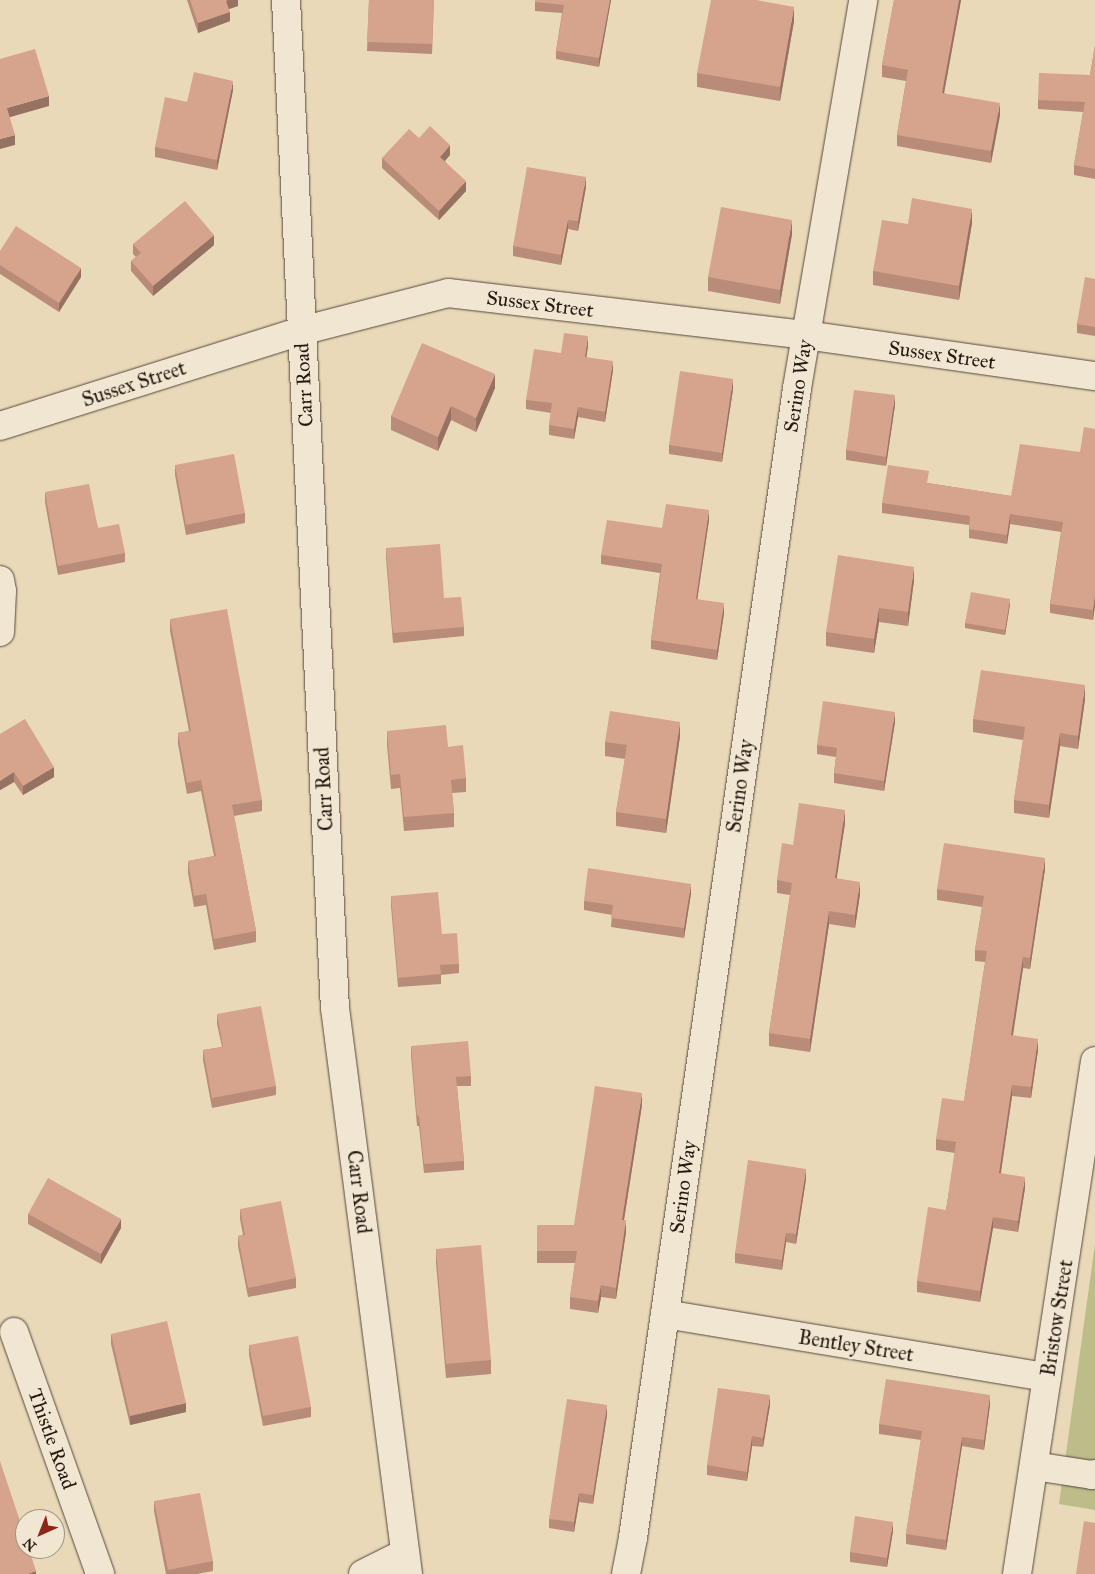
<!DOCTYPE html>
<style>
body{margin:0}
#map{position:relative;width:1095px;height:1574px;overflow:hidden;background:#e9d9b9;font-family:"IM FELL Great Primer",serif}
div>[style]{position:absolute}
.green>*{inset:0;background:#bdbd8a}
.roads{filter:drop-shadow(0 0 1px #55483a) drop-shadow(0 0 1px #55483a)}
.minor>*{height:28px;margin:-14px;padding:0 14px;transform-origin:14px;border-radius:14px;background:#f1e6d2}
.wall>*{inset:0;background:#b88c78}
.shaded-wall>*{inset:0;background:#967262}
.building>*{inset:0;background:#d6a38c}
span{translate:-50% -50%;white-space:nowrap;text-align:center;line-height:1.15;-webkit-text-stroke:5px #f1e6d2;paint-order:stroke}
.street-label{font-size:20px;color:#241810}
.north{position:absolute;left:15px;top:1509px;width:50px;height:50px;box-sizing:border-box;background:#f1e6d2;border:1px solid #9f9484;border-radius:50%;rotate:224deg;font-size:14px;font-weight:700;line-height:20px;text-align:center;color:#241810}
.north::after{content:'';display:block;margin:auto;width:18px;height:22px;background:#8f2418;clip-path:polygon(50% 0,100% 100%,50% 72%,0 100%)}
</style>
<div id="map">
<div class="green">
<i style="clip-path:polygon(1095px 1244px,1095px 1510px,1059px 1504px)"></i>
</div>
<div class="roads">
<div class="minor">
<i style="left:286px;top:0;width:1009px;rotate:87.22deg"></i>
<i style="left:335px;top:1008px;width:571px;rotate:82.65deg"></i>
<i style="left:0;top:426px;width:316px;rotate:-17.5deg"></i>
<i style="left:301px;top:331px;width:152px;rotate:-14.5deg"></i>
<i style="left:448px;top:293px;width:360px;rotate:6.7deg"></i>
<i style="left:806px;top:335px;width:292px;rotate:8.1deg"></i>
<i style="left:0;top:580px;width:11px;rotate:80deg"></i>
<i style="left:2px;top:591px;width:41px;rotate:92.8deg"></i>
<i style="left:665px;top:1314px;width:387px;rotate:9.4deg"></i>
<i style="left:14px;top:1332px;width:257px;rotate:70.4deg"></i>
<i style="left:1034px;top:1466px;width:59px;rotate:8.8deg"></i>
<i style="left:1092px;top:1475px;width:3px;rotate:-18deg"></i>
<i style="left:363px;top:1574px;width:47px;rotate:-26.6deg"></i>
<i style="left:626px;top:1574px;width:37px;rotate:-79deg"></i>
<i style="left:633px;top:1538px;width:1162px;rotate:-81.88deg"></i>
<i style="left:797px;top:388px;width:394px;rotate:-80.3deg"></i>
<i style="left:1017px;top:1574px;width:519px;rotate:-81.35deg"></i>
</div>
</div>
<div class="wall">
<i style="clip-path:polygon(187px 0,238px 0,238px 6px,229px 9px,230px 21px,198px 33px)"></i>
<i style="clip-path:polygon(369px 0,434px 0,432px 54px,367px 51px)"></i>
<i style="clip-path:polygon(535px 0,611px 0,599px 67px,556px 59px,556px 51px,562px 13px,535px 11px)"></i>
<i style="clip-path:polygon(894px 0,961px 0,944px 93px,1000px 115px,991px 163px,897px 146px,897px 135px,906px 81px,882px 77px,882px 65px)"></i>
<i style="clip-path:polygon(794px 21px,780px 101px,697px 87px,697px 73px)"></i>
<i style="clip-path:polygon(1095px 45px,1095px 179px,1074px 175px,1074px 165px,1083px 112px,1038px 109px,1038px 100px,1090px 75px)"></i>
<i style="clip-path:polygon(233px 90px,217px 170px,155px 157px,155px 147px,187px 102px)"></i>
<i style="clip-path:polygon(450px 155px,445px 161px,466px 191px,439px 220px,382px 168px,382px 158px)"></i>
<i style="clip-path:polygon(586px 187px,578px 231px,568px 229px,561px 265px,513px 256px,513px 246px)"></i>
<i style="clip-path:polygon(972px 223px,959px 300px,873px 285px,873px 271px)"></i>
<i style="clip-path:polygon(792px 234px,780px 304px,708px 291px,708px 277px)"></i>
<i style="clip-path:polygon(133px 244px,214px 245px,153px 296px,131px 271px,131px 261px,136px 257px,133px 254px)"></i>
<i style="clip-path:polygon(0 251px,81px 277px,59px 312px,0 274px)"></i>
<i style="clip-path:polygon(1095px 279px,1095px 336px,1077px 333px,1077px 324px)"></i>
<i style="clip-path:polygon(588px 346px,586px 357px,613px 370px,605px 422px,578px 417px,574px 439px,549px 435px,549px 425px,551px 413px,526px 409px,526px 400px,561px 353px)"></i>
<i style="clip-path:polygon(495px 388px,476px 432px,451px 420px,438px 451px,391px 430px,391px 416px)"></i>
<i style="clip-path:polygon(733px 389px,722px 462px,669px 454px,669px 445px)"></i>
<i style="clip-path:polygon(895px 405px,886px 466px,846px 460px,846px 450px)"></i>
<i style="clip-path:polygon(1095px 429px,1095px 605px,1093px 620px,1050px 613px,1050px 604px,1061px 532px,1010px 524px,1007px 544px,969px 538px,969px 525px,882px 513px,882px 503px,928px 483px,1011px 496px,1080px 452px)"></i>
<i style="clip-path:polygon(175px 465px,245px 513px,245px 523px,186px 535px,175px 475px)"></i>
<i style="clip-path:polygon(45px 492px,98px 528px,125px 553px,125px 562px,58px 575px,45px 502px)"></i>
<i style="clip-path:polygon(709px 520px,697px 599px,724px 613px,717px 660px,651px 649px,651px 640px,660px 573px,601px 564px,601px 555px,662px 528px)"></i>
<i style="clip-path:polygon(386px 548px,444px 598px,464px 627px,464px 636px,393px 643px,386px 558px)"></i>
<i style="clip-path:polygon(914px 580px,908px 626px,879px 622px,874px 653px,826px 646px,826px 632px)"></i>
<i style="clip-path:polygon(1010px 604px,1005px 635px,965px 628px,965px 623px)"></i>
<i style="clip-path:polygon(170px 619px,262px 800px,262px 811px,234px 816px,256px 931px,256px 942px,214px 950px,206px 905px,194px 907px,188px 873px,188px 861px,214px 856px,201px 791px,187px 794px,178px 744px,178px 733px,189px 731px,170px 631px)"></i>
<i style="clip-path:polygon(1085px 699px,1078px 749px,1060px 746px,1049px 818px,1014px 813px,1014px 800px,1023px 740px,973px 732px,973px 719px)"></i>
<i style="clip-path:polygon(895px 722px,884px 791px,834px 783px,834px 773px,836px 757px,817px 754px,817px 745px)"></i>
<i style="clip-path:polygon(387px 731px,448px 747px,466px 778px,466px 792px,452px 793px,454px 813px,454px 827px,404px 831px,400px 788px,391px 789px,387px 745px)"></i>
<i style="clip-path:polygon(0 734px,54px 777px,23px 795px,14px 782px,0 790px)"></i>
<i style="clip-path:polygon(680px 736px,666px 833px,616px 826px,616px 812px,625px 759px,605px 756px,605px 742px)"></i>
<i style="clip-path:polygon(845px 823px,836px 878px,860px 894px,855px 928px,829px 924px,810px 1052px,769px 1046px,769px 1033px,790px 895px,777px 893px,777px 880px,793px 845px)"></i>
<i style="clip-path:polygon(1045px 869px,1030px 969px,1023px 968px,1013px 1036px,1038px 1050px,1031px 1098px,1012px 1096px,1001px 1173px,1025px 1188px,1018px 1232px,993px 1228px,980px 1302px,917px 1292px,917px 1281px,946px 1210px,955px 1153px,936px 1150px,936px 1139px,964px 1101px,985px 962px,975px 961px,975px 950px,982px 907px,937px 900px,937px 889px)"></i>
<i style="clip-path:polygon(691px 893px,684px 938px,611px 927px,612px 915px,584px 910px,584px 901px)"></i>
<i style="clip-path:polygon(391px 896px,442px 934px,459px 964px,459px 973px,441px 975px,441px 984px,398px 987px,391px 906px)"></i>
<i style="clip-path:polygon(217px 1014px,276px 1086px,276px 1095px,212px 1108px,203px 1060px,203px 1050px,222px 1047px,217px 1024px)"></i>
<i style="clip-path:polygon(411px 1046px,471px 1076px,471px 1086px,457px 1086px,464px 1161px,464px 1170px,424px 1173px,419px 1126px,417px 1126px,411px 1056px)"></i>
<i style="clip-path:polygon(642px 1105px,624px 1220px,626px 1232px,616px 1299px,601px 1297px,598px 1313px,570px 1309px,570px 1297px,575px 1263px,537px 1263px,537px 1225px,574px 1225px)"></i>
<i style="clip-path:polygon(806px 1179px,796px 1244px,786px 1242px,782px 1270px,735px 1263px,735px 1253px)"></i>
<i style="clip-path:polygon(240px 1209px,296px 1278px,296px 1288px,248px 1297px,238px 1246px,238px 1236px,243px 1235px,240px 1219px)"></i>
<i style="clip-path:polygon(28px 1214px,121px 1228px,101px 1264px,28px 1224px)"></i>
<i style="clip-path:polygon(436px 1249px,491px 1360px,491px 1374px,446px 1378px,436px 1263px)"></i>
<i style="clip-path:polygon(111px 1334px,186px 1412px,130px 1425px,111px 1344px)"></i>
<i style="clip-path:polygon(249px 1345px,311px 1407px,311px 1417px,263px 1426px,249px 1355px)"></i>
<i style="clip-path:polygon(770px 1405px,763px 1447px,752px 1446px,747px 1481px,707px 1475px,707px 1465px)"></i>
<i style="clip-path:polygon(990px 1405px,984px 1450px,962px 1446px,946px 1550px,906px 1544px,906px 1534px,921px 1440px,879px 1434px,879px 1424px)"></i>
<i style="clip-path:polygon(607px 1415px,593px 1504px,579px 1502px,574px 1532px,549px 1528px,549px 1519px)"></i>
<i style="clip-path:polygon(154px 1501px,213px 1561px,213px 1571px,197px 1574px,166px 1574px,154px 1511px)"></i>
<i style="clip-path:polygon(893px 1531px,887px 1567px,850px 1562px,850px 1552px)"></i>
</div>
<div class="shaded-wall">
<i style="clip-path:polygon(228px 0,238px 0,238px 6px,226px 10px,226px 1px)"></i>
<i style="clip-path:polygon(610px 0,611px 0,599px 67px,599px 58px)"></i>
<i style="clip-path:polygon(959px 0,961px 0,942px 104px,942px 93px)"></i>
<i style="clip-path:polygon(794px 7px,794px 21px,780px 101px,780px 87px)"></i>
<i style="clip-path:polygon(230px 12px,230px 21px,198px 33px,198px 23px)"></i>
<i style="clip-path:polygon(233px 81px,233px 90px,217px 170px,217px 160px)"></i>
<i style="clip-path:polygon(49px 96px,49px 106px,7px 118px,7px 108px)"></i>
<i style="clip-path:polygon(1000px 103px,1000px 115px,991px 163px,991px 151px)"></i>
<i style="clip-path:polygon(15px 135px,15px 145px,0 149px,0 139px)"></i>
<i style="clip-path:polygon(450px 145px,450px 155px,440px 166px,440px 157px)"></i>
<i style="clip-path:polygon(586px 177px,586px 187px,578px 231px,578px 221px)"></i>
<i style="clip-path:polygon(466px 181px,466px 191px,439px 220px,439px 211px)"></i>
<i style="clip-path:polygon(972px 209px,972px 223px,959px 300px,959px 286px)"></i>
<i style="clip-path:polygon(568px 220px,568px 229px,561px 265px,561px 255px)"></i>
<i style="clip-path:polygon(792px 220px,792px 234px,780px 304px,780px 290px)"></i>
<i style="clip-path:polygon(214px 235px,214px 245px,153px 296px,153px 286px)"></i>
<i style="clip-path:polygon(81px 268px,81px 277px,59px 312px,59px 303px)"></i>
<i style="clip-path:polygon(588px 336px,588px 346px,585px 366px,585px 357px)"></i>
<i style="clip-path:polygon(613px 361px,613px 370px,605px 422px,605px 412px)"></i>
<i style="clip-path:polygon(495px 374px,495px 388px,476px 432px,476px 418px)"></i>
<i style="clip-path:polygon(733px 379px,733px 389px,722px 462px,722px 453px)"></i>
<i style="clip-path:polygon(895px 395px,895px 405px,886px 466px,886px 457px)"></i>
<i style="clip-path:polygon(451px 406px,451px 420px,438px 451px,438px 437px)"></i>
<i style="clip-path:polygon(578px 407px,578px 417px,574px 439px,574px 429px)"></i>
<i style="clip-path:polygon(709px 510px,709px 520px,696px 608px,696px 599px)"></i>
<i style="clip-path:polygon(1010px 514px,1010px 524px,1007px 544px,1007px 535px)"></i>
<i style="clip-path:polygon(914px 567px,914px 580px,908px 626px,908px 612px)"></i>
<i style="clip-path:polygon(1095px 595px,1095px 605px,1093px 620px,1093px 610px)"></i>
<i style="clip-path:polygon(1010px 599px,1010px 604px,1005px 635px,1005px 630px)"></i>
<i style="clip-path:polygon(724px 603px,724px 613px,717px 660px,717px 650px)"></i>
<i style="clip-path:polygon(879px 608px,879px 622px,874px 653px,874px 639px)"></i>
<i style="clip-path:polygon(1085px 685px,1085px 699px,1078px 749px,1078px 736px)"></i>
<i style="clip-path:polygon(895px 712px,895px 722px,884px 791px,884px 781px)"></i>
<i style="clip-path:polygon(680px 722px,680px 736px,666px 833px,666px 819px)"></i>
<i style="clip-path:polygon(1060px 733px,1060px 746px,1049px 818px,1049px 805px)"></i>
<i style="clip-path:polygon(54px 767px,54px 777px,23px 795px,23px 786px)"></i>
<i style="clip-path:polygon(14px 772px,14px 782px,0 790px,0 781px)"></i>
<i style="clip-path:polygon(845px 810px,845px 823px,835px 890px,835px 878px)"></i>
<i style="clip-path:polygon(1045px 858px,1045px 869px,1030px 969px,1030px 958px)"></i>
<i style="clip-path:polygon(860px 882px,860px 894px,855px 928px,855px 915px)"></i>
<i style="clip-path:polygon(691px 884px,691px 893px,684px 938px,684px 928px)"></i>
<i style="clip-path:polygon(829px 911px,829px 924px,810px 1052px,810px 1039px)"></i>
<i style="clip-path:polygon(1023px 957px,1023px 968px,1011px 1046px,1011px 1035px)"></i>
<i style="clip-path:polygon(1038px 1039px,1038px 1050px,1031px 1098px,1031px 1087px)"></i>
<i style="clip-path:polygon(1012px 1085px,1012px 1096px,999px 1184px,999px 1173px)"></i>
<i style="clip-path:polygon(642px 1093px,642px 1105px,622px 1232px,622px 1220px)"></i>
<i style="clip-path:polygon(806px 1169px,806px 1179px,796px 1244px,796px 1234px)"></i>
<i style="clip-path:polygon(1025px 1177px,1025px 1188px,1018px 1232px,1018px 1221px)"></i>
<i style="clip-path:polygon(993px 1217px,993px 1228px,980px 1302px,980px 1291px)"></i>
<i style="clip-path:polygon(121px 1219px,121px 1228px,101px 1264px,101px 1254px)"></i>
<i style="clip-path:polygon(626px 1220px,626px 1232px,616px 1299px,616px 1288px)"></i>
<i style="clip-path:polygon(786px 1233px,786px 1242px,782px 1270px,782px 1260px)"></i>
<i style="clip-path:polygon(601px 1285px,601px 1297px,598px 1313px,598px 1301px)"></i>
<i style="clip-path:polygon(770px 1395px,770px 1405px,763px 1447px,763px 1438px)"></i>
<i style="clip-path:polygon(990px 1395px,990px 1405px,984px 1450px,984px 1440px)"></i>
<i style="clip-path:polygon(186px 1403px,186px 1412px,130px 1425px,130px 1416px)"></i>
<i style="clip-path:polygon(607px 1405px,607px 1415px,593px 1504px,593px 1495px)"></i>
<i style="clip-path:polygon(752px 1436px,752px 1446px,747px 1481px,747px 1472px)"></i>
<i style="clip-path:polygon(962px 1437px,962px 1446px,946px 1550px,946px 1540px)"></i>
<i style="clip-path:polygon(579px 1493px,579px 1502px,574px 1532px,574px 1522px)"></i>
<i style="clip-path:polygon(893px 1522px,893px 1531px,887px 1567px,887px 1558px)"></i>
<i style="clip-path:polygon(36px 1571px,36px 1574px,27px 1574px)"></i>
</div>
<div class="building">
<i style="clip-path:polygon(190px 0,228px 0,226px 1px,230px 12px,198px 23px)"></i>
<i style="clip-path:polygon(369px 0,434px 0,432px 44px,367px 42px)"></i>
<i style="clip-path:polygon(535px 0,610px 0,599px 58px,556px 51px,564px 5px,535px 2px)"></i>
<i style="clip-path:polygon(711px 0,756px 0,794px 7px,780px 87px,697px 73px)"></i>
<i style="clip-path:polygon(894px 0,959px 0,942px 93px,1000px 103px,991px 151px,897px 135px,908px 70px,882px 65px)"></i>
<i style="clip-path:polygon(1095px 45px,1095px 169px,1074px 165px,1085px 102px,1038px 100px,1039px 73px,1090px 75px)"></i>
<i style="clip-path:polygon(35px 49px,49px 96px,7px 108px,15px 135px,0 139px,0 59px)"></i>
<i style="clip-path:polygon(194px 72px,233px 81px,217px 160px,155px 147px,165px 97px,187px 102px)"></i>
<i style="clip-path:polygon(430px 126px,450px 145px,440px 157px,466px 181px,439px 211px,382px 158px,409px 129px,419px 138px)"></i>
<i style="clip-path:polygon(527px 167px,586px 177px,578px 221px,568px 220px,561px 255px,513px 246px)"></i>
<i style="clip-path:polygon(912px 198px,972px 209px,959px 286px,873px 271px,882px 220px,908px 224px)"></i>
<i style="clip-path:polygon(185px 201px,214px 235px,153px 286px,131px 261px,141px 253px,133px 244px)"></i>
<i style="clip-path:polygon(721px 207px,792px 220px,780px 290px,708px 277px)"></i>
<i style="clip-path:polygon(16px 226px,81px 268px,59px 303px,0 265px,0 251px)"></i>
<i style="clip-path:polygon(1085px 277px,1095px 279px,1095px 327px,1077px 324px)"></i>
<i style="clip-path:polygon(564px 333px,588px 336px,585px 357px,613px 361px,605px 412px,578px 407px,574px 429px,549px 425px,552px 403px,526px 400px,534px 349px,561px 353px)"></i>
<i style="clip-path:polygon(422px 343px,495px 374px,476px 418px,451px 406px,438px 437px,391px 416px)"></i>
<i style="clip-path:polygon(680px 371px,733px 379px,722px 453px,669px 445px)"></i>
<i style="clip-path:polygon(854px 390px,895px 395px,886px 457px,846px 450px)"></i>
<i style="clip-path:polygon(1084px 427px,1095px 429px,1095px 595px,1093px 610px,1050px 604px,1063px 522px,1010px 514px,1007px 535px,969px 529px,970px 516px,882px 503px,888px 465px,929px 471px,927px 483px,1011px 496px,1020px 444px,1080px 452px)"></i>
<i style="clip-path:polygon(234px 454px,245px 513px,186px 525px,175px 465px)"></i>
<i style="clip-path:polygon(89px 484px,98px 528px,119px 524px,125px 553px,58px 566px,45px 492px)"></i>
<i style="clip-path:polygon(666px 504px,709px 510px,696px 599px,724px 603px,717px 650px,651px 640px,662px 564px,601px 555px,607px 520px,662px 528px)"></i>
<i style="clip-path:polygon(440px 544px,444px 598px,461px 597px,464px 627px,393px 633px,386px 548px)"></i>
<i style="clip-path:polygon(838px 555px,914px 567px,908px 612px,879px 608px,874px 639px,826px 632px)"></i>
<i style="clip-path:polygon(971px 592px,1010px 599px,1005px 630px,965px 623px)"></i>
<i style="clip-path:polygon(227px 609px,262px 800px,232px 805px,256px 931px,214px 939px,206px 894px,194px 896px,188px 861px,216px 856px,201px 780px,187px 783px,178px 733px,191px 731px,170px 619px)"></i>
<i style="clip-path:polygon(981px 670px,1085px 685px,1078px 736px,1060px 733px,1049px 805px,1014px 800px,1025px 727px,973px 719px)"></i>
<i style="clip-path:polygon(823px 701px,895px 712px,884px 781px,834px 773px,837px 748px,817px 745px)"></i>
<i style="clip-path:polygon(610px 711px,680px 722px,666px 819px,616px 812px,627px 745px,605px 742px)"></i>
<i style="clip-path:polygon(25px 719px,54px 767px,23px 786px,14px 772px,0 781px,0 734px)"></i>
<i style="clip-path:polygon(446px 725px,448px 747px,463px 745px,466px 778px,451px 780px,454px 813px,404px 817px,400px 774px,391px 775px,387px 731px)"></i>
<i style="clip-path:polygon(799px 803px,845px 810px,835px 878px,860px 882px,855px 915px,829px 911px,810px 1039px,769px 1033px,792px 883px,777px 880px,782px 843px,793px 845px)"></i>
<i style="clip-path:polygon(944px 843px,1045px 858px,1030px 958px,1023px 957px,1011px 1035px,1038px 1039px,1031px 1087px,1012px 1085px,999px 1173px,1025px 1177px,1018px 1221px,993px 1217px,980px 1291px,917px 1281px,928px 1207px,946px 1210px,956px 1142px,936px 1139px,942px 1098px,964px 1101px,987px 951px,975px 950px,984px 896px,937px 889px)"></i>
<i style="clip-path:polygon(588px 868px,691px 884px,684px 928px,611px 918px,613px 905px,584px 901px)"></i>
<i style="clip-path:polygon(438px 892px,442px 934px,457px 933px,459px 964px,440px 965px,441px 974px,398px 978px,391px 896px)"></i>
<i style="clip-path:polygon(261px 1006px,276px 1086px,212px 1098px,203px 1050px,223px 1047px,217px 1014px)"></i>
<i style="clip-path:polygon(468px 1041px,471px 1076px,456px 1077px,464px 1161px,424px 1164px,419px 1116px,417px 1116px,411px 1046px)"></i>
<i style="clip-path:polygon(595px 1086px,642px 1093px,622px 1220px,626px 1220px,616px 1288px,601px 1285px,598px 1301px,570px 1297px,577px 1251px,537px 1251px,537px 1225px,574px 1225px)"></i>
<i style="clip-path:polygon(748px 1160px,806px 1169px,796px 1234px,786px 1233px,782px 1260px,735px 1253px)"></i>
<i style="clip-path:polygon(48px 1178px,121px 1219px,101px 1254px,28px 1214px)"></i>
<i style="clip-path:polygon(281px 1201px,296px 1278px,248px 1288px,238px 1236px,245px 1235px,240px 1209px)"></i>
<i style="clip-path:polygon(481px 1245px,491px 1360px,446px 1364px,436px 1249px)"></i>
<i style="clip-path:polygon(167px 1321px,186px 1403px,130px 1416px,111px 1334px)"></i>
<i style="clip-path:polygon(298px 1336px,311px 1407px,263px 1416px,249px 1345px)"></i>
<i style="clip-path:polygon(886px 1379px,990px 1395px,984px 1440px,962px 1437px,946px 1540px,906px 1534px,922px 1431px,879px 1424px)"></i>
<i style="clip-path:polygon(718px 1388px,770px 1395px,763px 1438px,752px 1436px,747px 1472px,707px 1465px)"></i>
<i style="clip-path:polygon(567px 1399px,607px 1405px,593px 1495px,579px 1493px,574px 1522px,549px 1519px)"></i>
<i style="clip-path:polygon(0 1461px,25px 1536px,25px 1549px,29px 1549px,36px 1571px,27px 1574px,0 1574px)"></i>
<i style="clip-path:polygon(200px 1493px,213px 1561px,168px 1570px,154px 1501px)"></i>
<i style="clip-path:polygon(855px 1516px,893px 1522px,887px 1558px,850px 1552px)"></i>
<i style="clip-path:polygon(1084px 1521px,1095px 1523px,1095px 1574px,1076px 1574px)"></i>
</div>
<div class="street-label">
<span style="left:540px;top:304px;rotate:7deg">Sussex Street</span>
<span style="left:942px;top:355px;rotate:8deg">Sussex Street</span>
<span style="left:134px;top:384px;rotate:-18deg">Sussex Street</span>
<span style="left:304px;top:385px;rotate:-93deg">Carr Road</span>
<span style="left:798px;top:386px;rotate:-81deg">Serino Way</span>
<span style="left:740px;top:786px;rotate:-82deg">Serino Way</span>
<span style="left:324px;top:789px;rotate:-93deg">Carr Road</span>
<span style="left:683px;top:1187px;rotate:-82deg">Serino Way</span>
<span style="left:359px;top:1192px;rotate:83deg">Carr Road</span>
<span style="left:1057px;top:1318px;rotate:-81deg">Bristow Street</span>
<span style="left:856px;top:1346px;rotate:9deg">Bentley Street</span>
<span style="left:52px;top:1439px;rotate:70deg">Thistle Road</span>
</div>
<div class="north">N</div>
</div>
